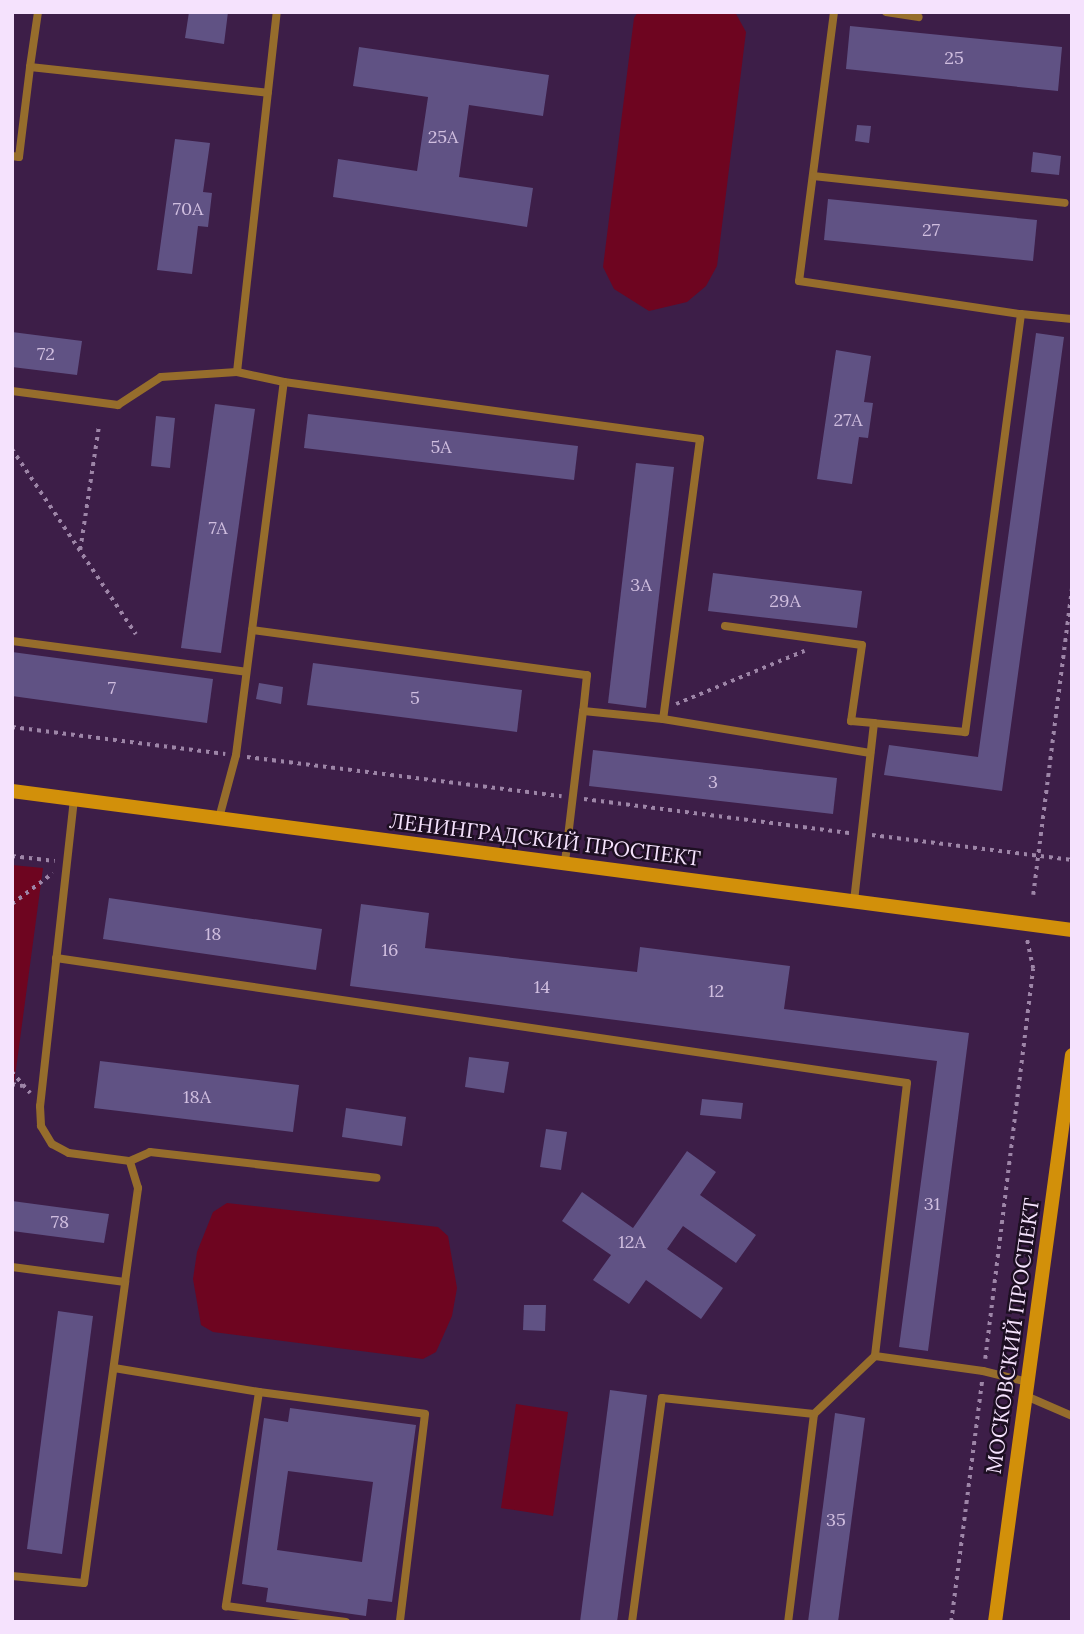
<!DOCTYPE html>
<meta charset="utf-8">
<style>
body{margin:0}
#map{position:relative;width:1084px;height:1634px;overflow:hidden;background:#3d1e48;font-family:Lora,serif}
div>[style]{position:absolute}
.green>*{inset:0;background:#6e0520}
.building>*{inset:0;background:#605284}
.path>*{height:3.5px;margin-top:-1.75px;transform-origin:0;background:repeating-linear-gradient(90deg,#9d85a7 0 3.5px,transparent 0 8.5px)}
.lane>*{height:8px;margin:-4px;padding:0 4px;transform-origin:4px;border-radius:4px;background:#966d2c}
.secondary>*{height:14px;margin:-7px;padding:0 7px;transform-origin:7px;border-radius:7px;background:#d2900a}
span{translate:-50% -50%;white-space:nowrap;text-align:center;line-height:1.15;-webkit-text-stroke:5px #1d0f22;paint-order:stroke}
.number-label{font-size:18px;color:#d0bedf}
.number-label span{-webkit-text-stroke-width:0}
.street-label{font-size:21px;color:#f5e2fd}
.frame{position:absolute;inset:0;border:14px solid #f5e2fd;pointer-events:none}
</style>
<div id="map">
<div class="green">
<i style="clip-path:polygon(638px 12px,735px 12px,746px 32px,717px 266px,706px 286px,687px 302px,649px 311px,614px 289px,603px 267px,634px 18px)"></i>
<i style="clip-path:polygon(12px 865px,43px 868px,12px 1099px)"></i>
<i style="clip-path:polygon(227px 1203px,438px 1227px,448px 1236px,457px 1288px,452px 1316px,436px 1352px,423px 1359px,213px 1332px,201px 1325px,193px 1279px,197px 1252px,213px 1212px)"></i>
<i style="clip-path:polygon(516px 1404px,568px 1412px,553px 1516px,501px 1508px)"></i>
</div>
<div class="building">
<i style="clip-path:polygon(189px 12px,228px 12px,224px 44px,185px 38px)"></i>
<i style="clip-path:polygon(850px 26px,1062px 47px,1058px 91px,846px 69px)"></i>
<i style="clip-path:polygon(359px 47px,549px 75px,543px 116px,469px 105px,459px 177px,533px 188px,527px 227px,333px 197px,338px 159px,417px 171px,428px 97px,353px 86px)"></i>
<i style="clip-path:polygon(857px 125px,871px 126px,869px 143px,855px 141px)"></i>
<i style="clip-path:polygon(175px 139px,210px 143px,203px 192px,212px 193px,208px 227px,198px 226px,192px 274px,157px 270px)"></i>
<i style="clip-path:polygon(1033px 152px,1061px 156px,1059px 175px,1031px 172px)"></i>
<i style="clip-path:polygon(828px 199px,1037px 220px,1033px 261px,824px 240px)"></i>
<i style="clip-path:polygon(12px 332px,82px 341px,77px 375px,12px 367px)"></i>
<i style="clip-path:polygon(1036px 333px,1064px 337px,1002px 791px,884px 775px,889px 745px,978px 757px)"></i>
<i style="clip-path:polygon(836px 350px,871px 356px,864px 402px,873px 403px,868px 438px,859px 437px,852px 484px,817px 479px)"></i>
<i style="clip-path:polygon(215px 404px,255px 409px,221px 653px,181px 648px)"></i>
<i style="clip-path:polygon(308px 414px,578px 446px,574px 480px,304px 448px)"></i>
<i style="clip-path:polygon(156px 416px,175px 418px,170px 468px,151px 466px)"></i>
<i style="clip-path:polygon(636px 463px,674px 467px,646px 708px,608px 703px)"></i>
<i style="clip-path:polygon(713px 573px,862px 591px,857px 628px,708px 611px)"></i>
<i style="clip-path:polygon(12px 652px,213px 679px,207px 723px,12px 696px)"></i>
<i style="clip-path:polygon(313px 663px,522px 690px,517px 732px,307px 705px)"></i>
<i style="clip-path:polygon(259px 683px,283px 687px,281px 704px,256px 699px)"></i>
<i style="clip-path:polygon(593px 750px,837px 778px,833px 814px,589px 786px)"></i>
<i style="clip-path:polygon(109px 898px,322px 929px,316px 970px,103px 939px)"></i>
<i style="clip-path:polygon(361px 904px,429px 913px,425px 948px,637px 972px,640px 947px,790px 966px,784px 1009px,969px 1033px,928px 1351px,899px 1347px,937px 1061px,350px 986px)"></i>
<i style="clip-path:polygon(469px 1057px,509px 1062px,504px 1093px,465px 1087px)"></i>
<i style="clip-path:polygon(100px 1061px,299px 1085px,293px 1132px,94px 1108px)"></i>
<i style="clip-path:polygon(702px 1099px,743px 1103px,741px 1119px,700px 1115px)"></i>
<i style="clip-path:polygon(346px 1108px,406px 1117px,402px 1146px,342px 1137px)"></i>
<i style="clip-path:polygon(546px 1129px,567px 1132px,561px 1170px,540px 1167px)"></i>
<i style="clip-path:polygon(687px 1151px,716px 1172px,700px 1195px,756px 1235px,736px 1263px,683px 1226px,667px 1249px,723px 1288px,701px 1319px,646px 1280px,629px 1304px,593px 1280px,611px 1255px,562px 1221px,582px 1192px,633px 1228px)"></i>
<i style="clip-path:polygon(12px 1201px,109px 1214px,104px 1243px,12px 1231px)"></i>
<i style="clip-path:polygon(524px 1305px,546px 1305px,545px 1331px,523px 1330px)"></i>
<i style="clip-path:polygon(58px 1311px,93px 1316px,62px 1554px,27px 1549px)"></i>
<i style="clip-path:polygon(610px 1390px,647px 1395px,617px 1622px,580px 1622px)"></i>
<i style="clip-path:polygon(evenodd,290px 1408px,416px 1425px,392px 1602px,368px 1599px,366px 1616px,266px 1602px,268px 1588px,242px 1584px,264px 1418px,288px 1422px,290px 1408px,288px 1471px,373px 1482px,362px 1562px,277px 1550px,288px 1471px)"></i>
<i style="clip-path:polygon(835px 1413px,865px 1418px,838px 1622px,808px 1622px)"></i>
</div>
<div class="path">
<i style="left:12px;top:449px;width:223px;rotate:56.2deg"></i>
<i style="left:80px;top:550px;width:127px;rotate:-81.4deg"></i>
<i style="left:676px;top:704px;width:139px;rotate:-22.5deg"></i>
<i style="left:12px;top:727px;width:215px;rotate:7.2deg"></i>
<i style="left:247px;top:757px;width:317px;rotate:7.1deg"></i>
<i style="left:584px;top:799px;width:269px;rotate:7.3deg"></i>
<i style="left:872px;top:835px;width:202px;rotate:7.1deg"></i>
<i style="left:12px;top:856px;width:43px;rotate:6.6deg"></i>
<i style="left:1033px;top:895px;width:312px;rotate:-82.8deg"></i>
<i style="left:12px;top:904px;width:51px;rotate:-37.1deg"></i>
<i style="left:12px;top:1072px;width:28px;rotate:49deg"></i>
<i style="left:12px;top:1084px;width:11px;rotate:10deg"></i>
<i style="left:985px;top:1359px;width:393px;rotate:-83deg"></i>
<i style="left:1033px;top:969px;width:30px;rotate:-102deg"></i>
<i style="left:951px;top:1622px;width:243px;rotate:-82.7deg"></i>
</div>
<div class="lane">
<i style="left:38px;top:12px;width:56px;rotate:98.3deg"></i>
<i style="left:30px;top:67px;width:239px;rotate:6.2deg"></i>
<i style="left:834px;top:12px;width:271px;rotate:97.4deg"></i>
<i style="left:799px;top:281px;width:224px;rotate:8.5deg"></i>
<i style="left:1021px;top:314px;width:422px;rotate:97.6deg"></i>
<i style="left:965px;top:732px;width:91px;rotate:-174.4deg"></i>
<i style="left:874px;top:723px;width:179px;rotate:96.4deg"></i>
<i style="left:886px;top:12px;width:33px;rotate:9deg"></i>
<i style="left:12px;top:156px;width:7px;rotate:8deg"></i>
<i style="left:19px;top:157px;width:91px;rotate:-83deg"></i>
<i style="left:813px;top:176px;width:253px;rotate:6.1deg"></i>
<i style="left:1021px;top:314px;width:51px;rotate:5.6deg"></i>
<i style="left:284px;top:382px;width:420px;rotate:7.8deg"></i>
<i style="left:700px;top:439px;width:282px;rotate:97.5deg"></i>
<i style="left:663px;top:719px;width:80px;rotate:-174.3deg"></i>
<i style="left:583px;top:711px;width:153px;rotate:96.8deg"></i>
<i style="left:12px;top:391px;width:107px;rotate:7.5deg"></i>
<i style="left:118px;top:405px;width:51px;rotate:-33.1deg"></i>
<i style="left:161px;top:377px;width:76px;rotate:-3.8deg"></i>
<i style="left:725px;top:626px;width:138px;rotate:7.9deg"></i>
<i style="left:862px;top:645px;width:77px;rotate:98.2deg"></i>
<i style="left:851px;top:721px;width:23px;rotate:5deg"></i>
<i style="left:252px;top:630px;width:338px;rotate:7.7deg"></i>
<i style="left:587px;top:675px;width:36px;rotate:96deg"></i>
<i style="left:12px;top:641px;width:236px;rotate:7.5deg"></i>
<i style="left:663px;top:719px;width:210px;rotate:9.3deg"></i>
<i style="left:74px;top:799px;width:309px;rotate:96.3deg"></i>
<i style="left:40px;top:1106px;width:20px;rotate:87deg"></i>
<i style="left:41px;top:1126px;width:21px;rotate:59deg"></i>
<i style="left:52px;top:1144px;width:19px;rotate:28deg"></i>
<i style="left:69px;top:1153px;width:62px;rotate:7.5deg"></i>
<i style="left:130px;top:1161px;width:22px;rotate:-24deg"></i>
<i style="left:150px;top:1152px;width:228px;rotate:6.5deg"></i>
<i style="left:219px;top:818px;width:65px;rotate:-74.9deg"></i>
<i style="left:236px;top:755px;width:376px;rotate:-82.7deg"></i>
<i style="left:284px;top:382px;width:48px;rotate:-168deg"></i>
<i style="left:237px;top:372px;width:362px;rotate:-83.7deg"></i>
<i style="left:56px;top:958px;width:860px;rotate:8.36deg"></i>
<i style="left:907px;top:1083px;width:275px;rotate:96.7deg"></i>
<i style="left:875px;top:1356px;width:84px;rotate:136.4deg"></i>
<i style="left:814px;top:1414px;width:210px;rotate:97.1deg"></i>
<i style="left:12px;top:1267px;width:114px;rotate:7.6deg"></i>
<i style="left:125px;top:1282px;width:95px;rotate:-82.1deg"></i>
<i style="left:138px;top:1188px;width:28px;rotate:-107deg"></i>
<i style="left:875px;top:1356px;width:109px;rotate:7.9deg"></i>
<i style="left:983px;top:1371px;width:46px;rotate:13.7deg"></i>
<i style="left:114px;top:1368px;width:147px;rotate:9.4deg"></i>
<i style="left:259px;top:1392px;width:217px;rotate:98.8deg"></i>
<i style="left:226px;top:1606px;width:121px;rotate:7.6deg"></i>
<i style="left:259px;top:1392px;width:167px;rotate:7.5deg"></i>
<i style="left:425px;top:1414px;width:209px;rotate:96.9deg"></i>
<i style="left:1026px;top:1396px;width:50px;rotate:23.5deg"></i>
<i style="left:12px;top:1576px;width:72px;rotate:5.6deg"></i>
<i style="left:84px;top:1583px;width:304px;rotate:-82.2deg"></i>
<i style="left:632px;top:1622px;width:226px;rotate:-82.4deg"></i>
<i style="left:662px;top:1398px;width:153px;rotate:6deg"></i>
</div>
<div class="secondary">
<i style="left:12px;top:791px;width:1069px;rotate:7.47deg"></i>
<i style="left:995px;top:1622px;width:572px;rotate:-82.27deg"></i>
</div>
<div class="number-label">
<span style="left:954px;top:58px">25</span>
<span style="left:443px;top:137px">25А</span>
<span style="left:188px;top:209px">70А</span>
<span style="left:931px;top:230px">27</span>
<span style="left:46px;top:354px">72</span>
<span style="left:848px;top:420px">27А</span>
<span style="left:441px;top:447px">5А</span>
<span style="left:218px;top:528px">7А</span>
<span style="left:641px;top:585px">3А</span>
<span style="left:785px;top:601px">29А</span>
<span style="left:112px;top:688px">7</span>
<span style="left:415px;top:698px">5</span>
<span style="left:713px;top:782px">3</span>
<span style="left:213px;top:934px">18</span>
<span style="left:390px;top:950px">16</span>
<span style="left:542px;top:987px">14</span>
<span style="left:716px;top:991px">12</span>
<span style="left:197px;top:1097px">18А</span>
<span style="left:932px;top:1204px">31</span>
<span style="left:60px;top:1222px">78</span>
<span style="left:632px;top:1242px">12А</span>
<span style="left:836px;top:1520px">35</span>
</div>
<div class="street-label">
<span style="left:545px;top:840px;rotate:7deg">ЛЕНИНГРАДСКИЙ ПРОСПЕКТ</span>
<span style="left:1013px;top:1336px;rotate:-82deg">МОСКОВСКИЙ ПРОСПЕКТ</span>
</div>
<div class="frame"></div>
</div>
